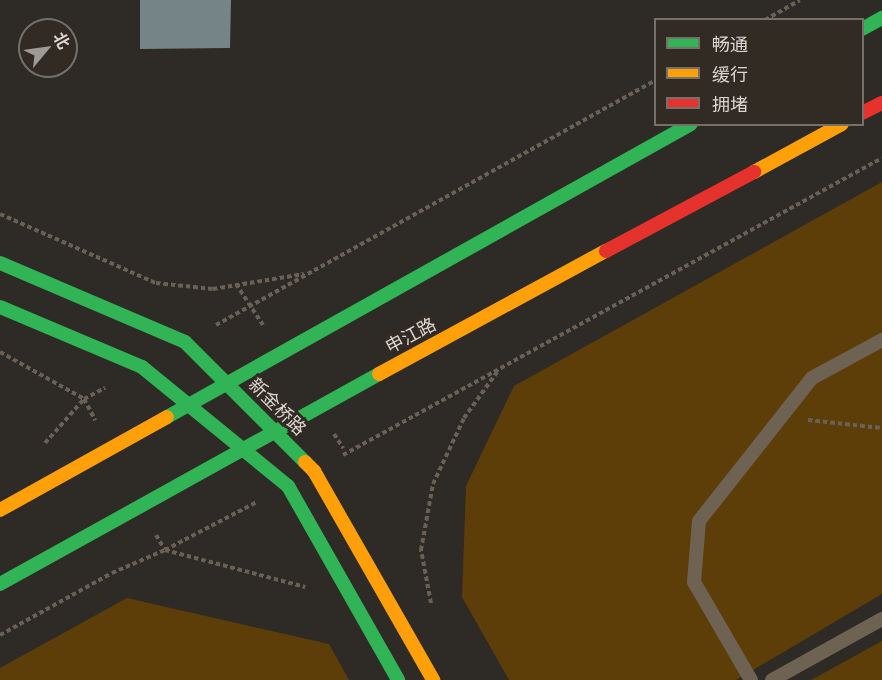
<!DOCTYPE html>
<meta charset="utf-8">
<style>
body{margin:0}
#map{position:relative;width:882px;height:680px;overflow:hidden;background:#2e2a26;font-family:Quicksand,"Noto Sans SC",sans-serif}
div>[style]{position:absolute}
.green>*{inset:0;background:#5d3e09}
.building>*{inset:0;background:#748487}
.path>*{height:4px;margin-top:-2px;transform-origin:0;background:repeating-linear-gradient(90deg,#696056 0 4.5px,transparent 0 7.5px)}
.lane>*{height:14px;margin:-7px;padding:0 7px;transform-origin:7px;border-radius:7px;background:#6e6253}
.fast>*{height:14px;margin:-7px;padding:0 7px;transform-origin:7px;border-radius:7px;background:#30b455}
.slow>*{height:14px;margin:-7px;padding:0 7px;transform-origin:7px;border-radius:7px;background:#ff9f0a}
.jam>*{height:14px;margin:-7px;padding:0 7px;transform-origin:7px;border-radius:7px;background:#e5322d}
span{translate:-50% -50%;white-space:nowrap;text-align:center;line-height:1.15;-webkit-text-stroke:6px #312b23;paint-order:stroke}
.street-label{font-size:18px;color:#dbd7d2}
.legend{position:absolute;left:654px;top:18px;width:210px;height:108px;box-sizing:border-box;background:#312b23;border:2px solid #757069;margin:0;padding:8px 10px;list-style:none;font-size:18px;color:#dbd7d2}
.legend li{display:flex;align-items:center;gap:12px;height:30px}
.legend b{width:30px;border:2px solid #757069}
.north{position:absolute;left:18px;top:18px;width:60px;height:60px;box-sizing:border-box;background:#312b23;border:2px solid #757069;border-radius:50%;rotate:61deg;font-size:16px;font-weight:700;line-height:24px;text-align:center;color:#dbd7d2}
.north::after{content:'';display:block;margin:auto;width:21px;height:27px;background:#9e9a96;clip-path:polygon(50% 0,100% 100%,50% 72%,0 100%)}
</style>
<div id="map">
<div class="green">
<i style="clip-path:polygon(882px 182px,882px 594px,736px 680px,509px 680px,462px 597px,466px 486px,514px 386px)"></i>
<i style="clip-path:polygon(127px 598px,329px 644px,349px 680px,0 680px,0 668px)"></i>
<i style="clip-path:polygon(882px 641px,882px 680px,811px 680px)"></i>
</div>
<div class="building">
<i style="clip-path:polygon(140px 0,231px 0,230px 48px,140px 49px)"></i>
</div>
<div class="path">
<i style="left:765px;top:20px;width:40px;rotate:-29.7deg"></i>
<i style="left:0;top:214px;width:171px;rotate:23.9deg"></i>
<i style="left:156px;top:283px;width:57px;rotate:6deg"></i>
<i style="left:213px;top:289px;width:92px;rotate:-9.4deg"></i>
<i style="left:236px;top:284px;width:49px;rotate:56.6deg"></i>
<i style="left:216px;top:325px;width:504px;rotate:-29.11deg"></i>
<i style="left:0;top:352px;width:96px;rotate:29.2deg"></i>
<i style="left:84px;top:399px;width:24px;rotate:62deg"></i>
<i style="left:808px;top:420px;width:74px;rotate:6.2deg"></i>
<i style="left:334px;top:434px;width:17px;rotate:57deg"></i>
<i style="left:45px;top:443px;width:59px;rotate:-48.4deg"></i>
<i style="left:84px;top:399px;width:24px;rotate:-28deg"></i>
<i style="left:343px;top:455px;width:615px;rotate:-28.86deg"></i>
<i style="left:156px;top:535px;width:17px;rotate:59deg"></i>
<i style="left:165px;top:550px;width:145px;rotate:14.8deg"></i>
<i style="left:431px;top:603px;width:54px;rotate:-100.7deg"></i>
<i style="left:421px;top:550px;width:67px;rotate:-79.7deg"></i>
<i style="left:433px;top:484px;width:73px;rotate:-64.8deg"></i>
<i style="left:464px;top:418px;width:57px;rotate:-54.3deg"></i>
<i style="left:0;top:635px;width:128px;rotate:-29deg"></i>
<i style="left:112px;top:573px;width:58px;rotate:-23.5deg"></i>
<i style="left:165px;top:550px;width:102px;rotate:-27.6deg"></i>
</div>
<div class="lane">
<i style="left:751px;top:680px;width:113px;rotate:-120.2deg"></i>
<i style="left:694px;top:582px;width:61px;rotate:-85.3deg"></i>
<i style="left:699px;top:521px;width:182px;rotate:-51.7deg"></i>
<i style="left:812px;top:378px;width:80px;rotate:-28.5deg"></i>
<i style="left:772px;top:680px;width:126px;rotate:-29deg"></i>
</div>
<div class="fast">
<i style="left:862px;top:29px;width:23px;rotate:-29deg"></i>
<i style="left:0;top:263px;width:201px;rotate:23.1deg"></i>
<i style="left:185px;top:342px;width:170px;rotate:45deg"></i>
<i style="left:0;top:307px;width:154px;rotate:22.9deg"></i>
<i style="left:142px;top:367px;width:188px;rotate:39.2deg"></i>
<i style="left:288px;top:486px;width:223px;rotate:60.4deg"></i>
<i style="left:167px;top:417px;width:600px;rotate:-29.21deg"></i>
<i style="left:0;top:584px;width:433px;rotate:-29deg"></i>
</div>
<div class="slow">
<i style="left:754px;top:172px;width:100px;rotate:-28.6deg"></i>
<i style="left:379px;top:374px;width:258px;rotate:-28.5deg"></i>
<i style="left:305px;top:462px;width:13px;rotate:45deg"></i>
<i style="left:314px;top:471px;width:241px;rotate:60.3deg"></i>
<i style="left:0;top:510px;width:191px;rotate:-29.1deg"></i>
</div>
<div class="jam">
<i style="left:862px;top:113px;width:22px;rotate:-27deg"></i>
<i style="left:606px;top:251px;width:168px;rotate:-28.1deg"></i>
</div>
<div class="street-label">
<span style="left:411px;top:336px;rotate:-28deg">申江路</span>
<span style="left:277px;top:407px;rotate:45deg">新金桥路</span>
</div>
<ul class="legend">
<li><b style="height:8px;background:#30b455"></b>畅通</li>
<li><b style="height:8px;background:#ff9f0a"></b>缓行</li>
<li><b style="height:8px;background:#e5322d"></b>拥堵</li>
</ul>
<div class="north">北</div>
</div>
